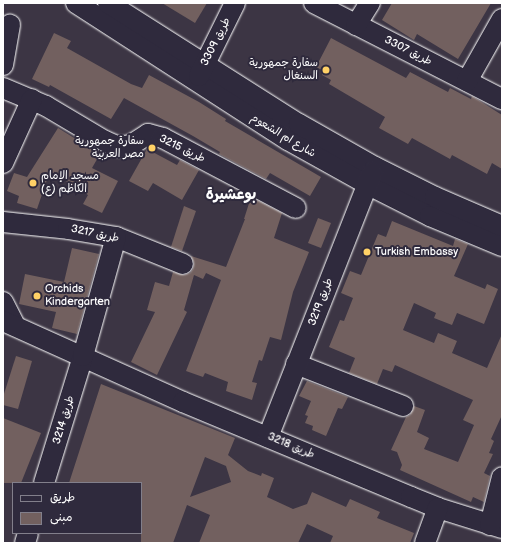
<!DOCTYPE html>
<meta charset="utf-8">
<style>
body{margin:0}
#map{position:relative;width:505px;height:546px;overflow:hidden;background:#3c3544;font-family:"Balsamiq Sans","Playpen Sans Arabic",sans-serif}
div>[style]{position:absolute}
.building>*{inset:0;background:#72605f}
.roads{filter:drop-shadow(0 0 1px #fff) drop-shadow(0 0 1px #fff)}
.minor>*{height:20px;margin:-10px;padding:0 10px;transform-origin:10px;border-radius:10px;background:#2f2a3d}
.dots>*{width:11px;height:11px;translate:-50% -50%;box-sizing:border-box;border:2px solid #2f2a3d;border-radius:50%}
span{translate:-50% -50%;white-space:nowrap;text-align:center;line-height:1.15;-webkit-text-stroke:4px #2f2a3d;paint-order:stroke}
.street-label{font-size:11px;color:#fff}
.poi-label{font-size:11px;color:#fff}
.right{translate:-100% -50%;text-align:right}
.left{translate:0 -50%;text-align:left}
.district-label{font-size:15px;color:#fff;font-weight:700}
.frame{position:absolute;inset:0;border:4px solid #fff;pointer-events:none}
.legend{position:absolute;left:12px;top:482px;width:130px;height:52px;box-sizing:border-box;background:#2f2a3d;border:1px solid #827f8b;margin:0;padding:5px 7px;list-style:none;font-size:12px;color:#fff}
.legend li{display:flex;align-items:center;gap:8px;height:20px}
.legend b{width:20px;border:1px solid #827f8b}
</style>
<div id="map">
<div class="building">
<i style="clip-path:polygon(162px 3px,207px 3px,195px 23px)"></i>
<i style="clip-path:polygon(392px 3px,491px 3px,458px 59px,417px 34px,414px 40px,382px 20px)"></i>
<i style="clip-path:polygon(54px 33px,71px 41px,67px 48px,131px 84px,142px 88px,149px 75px,199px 102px,226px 119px,225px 121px,321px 177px,310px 196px,270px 173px,266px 179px,219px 154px,220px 152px,193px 136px,124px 98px,111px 119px,50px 85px,49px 87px,32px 79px)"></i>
<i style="clip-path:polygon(331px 38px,406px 78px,410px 72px,448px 92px,450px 88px,471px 99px,472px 96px,502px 115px,502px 169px,492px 163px,487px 174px,452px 155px,450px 159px,412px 138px,408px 144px,379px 128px,385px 117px,329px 84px,331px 80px,322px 75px,324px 71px,316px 67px)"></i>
<i style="clip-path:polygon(58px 128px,100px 154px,92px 168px,118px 181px,102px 213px,83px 204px,88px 195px,50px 171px,37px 209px,17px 203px,19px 196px,7px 191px,14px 173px,27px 177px)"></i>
<i style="clip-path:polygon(147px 149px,177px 165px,180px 160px,199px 170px,182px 200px,153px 183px,148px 191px,129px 181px)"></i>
<i style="clip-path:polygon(251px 197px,282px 213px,274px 238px,309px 252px,293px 292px,281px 340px,270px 337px,262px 361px,259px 360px,252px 382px,257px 383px,252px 400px,226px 391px,228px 382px,205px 373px,203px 377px,186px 371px,221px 280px,206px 273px,203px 279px,194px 275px,184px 310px,187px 312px,157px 375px,131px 362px,155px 312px,147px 310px,155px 282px,169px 286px,173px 272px,184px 275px,190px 273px,193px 269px,194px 263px,191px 256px,226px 267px,245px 219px,244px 219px)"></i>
<i style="clip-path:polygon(184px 206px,196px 211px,182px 251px,171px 247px)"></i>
<i style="clip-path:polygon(318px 218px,331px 223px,321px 248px,308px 243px)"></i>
<i style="clip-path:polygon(392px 221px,453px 246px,455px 239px,468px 244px,454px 276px,485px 289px,487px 284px,498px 289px,484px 324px,457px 313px,452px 325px,434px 318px,436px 313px,414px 303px,403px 330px,434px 343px,438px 333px,457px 341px,452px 353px,487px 368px,502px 334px,502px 415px,491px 439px,494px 441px,489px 453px,493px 454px,484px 473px,490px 476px,484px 502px,473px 497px,471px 502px,400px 470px,402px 465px,397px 452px,391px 450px,406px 417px,410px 415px,414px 406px,425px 410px,417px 432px,429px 438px,424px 449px,458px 462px,474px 425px,463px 420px,473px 400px,395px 365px,392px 372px,383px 369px,377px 384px,349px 373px,355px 358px,329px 347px,340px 320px,344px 321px,353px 298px,341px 293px,350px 271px,361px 275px,378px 234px,386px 237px)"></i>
<i style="clip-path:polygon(72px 248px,99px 254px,77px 334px,52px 328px,56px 312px,19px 304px,25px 274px,64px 282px)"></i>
<i style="clip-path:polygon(16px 356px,32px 361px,18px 409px,3px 405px,3px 397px)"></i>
<i style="clip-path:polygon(307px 381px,348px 397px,342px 409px,338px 408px,326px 436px,312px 430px,313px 426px,305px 423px,308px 416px,305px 415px,311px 401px,299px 396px)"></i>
<i style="clip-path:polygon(evenodd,101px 384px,235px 438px,228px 455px,248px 471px,261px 476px,262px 473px,274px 478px,267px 497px,293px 509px,307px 504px,312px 492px,346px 507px,350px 499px,380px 512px,377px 518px,414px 533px,410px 543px,330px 543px,333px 536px,307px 524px,298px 543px,199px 543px,210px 515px,187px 505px,173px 543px,141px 543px,141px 483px,69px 483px,101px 384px,205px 457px,226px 466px,231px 482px,190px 497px,205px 457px)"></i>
<i style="clip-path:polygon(3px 418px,41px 433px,21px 483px,3px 483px)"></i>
</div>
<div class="roads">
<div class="minor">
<i style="left:76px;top:3px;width:252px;rotate:32.9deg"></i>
<i style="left:288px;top:140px;width:90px;rotate:29.1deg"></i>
<i style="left:367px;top:184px;width:71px;rotate:26.9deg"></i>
<i style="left:430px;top:216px;width:78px;rotate:22.6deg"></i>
<i style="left:108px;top:3px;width:226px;rotate:32.4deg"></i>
<i style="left:299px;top:124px;width:87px;rotate:29.5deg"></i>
<i style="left:375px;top:167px;width:67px;rotate:26.6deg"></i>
<i style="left:435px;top:197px;width:73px;rotate:23.4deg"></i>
<i style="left:314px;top:3px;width:211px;rotate:27.1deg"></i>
<i style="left:356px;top:25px;width:26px;rotate:-58deg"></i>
<i style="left:3px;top:65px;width:41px;rotate:-80.1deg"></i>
<i style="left:199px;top:76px;width:81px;rotate:-63.7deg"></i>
<i style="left:467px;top:81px;width:71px;rotate:-60.6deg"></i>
<i style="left:3px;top:88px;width:47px;rotate:22.7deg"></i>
<i style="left:46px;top:106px;width:69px;rotate:30.7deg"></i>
<i style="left:105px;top:141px;width:15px;rotate:23deg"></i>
<i style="left:119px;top:147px;width:12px;rotate:-9deg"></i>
<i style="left:131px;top:145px;width:20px;rotate:-33deg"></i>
<i style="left:148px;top:134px;width:16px;rotate:15deg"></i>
<i style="left:163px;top:138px;width:150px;rotate:27.8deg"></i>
<i style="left:3px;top:163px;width:70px;rotate:-65.6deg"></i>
<i style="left:3px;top:222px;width:65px;rotate:6.1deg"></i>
<i style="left:68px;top:229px;width:49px;rotate:9.5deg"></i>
<i style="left:116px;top:237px;width:72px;rotate:21.9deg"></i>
<i style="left:3px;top:302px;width:27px;rotate:63deg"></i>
<i style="left:3px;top:321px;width:197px;rotate:24.2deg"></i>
<i style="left:183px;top:402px;width:247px;rotate:22.6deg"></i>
<i style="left:411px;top:497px;width:29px;rotate:22deg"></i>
<i style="left:438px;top:508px;width:67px;rotate:17.4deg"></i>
<i style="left:296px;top:364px;width:115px;rotate:21.4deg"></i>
<i style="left:268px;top:437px;width:284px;rotate:-68.5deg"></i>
<i style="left:44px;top:483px;width:133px;rotate:-72.9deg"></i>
<i style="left:83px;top:356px;width:123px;rotate:-74.5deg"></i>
<i style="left:490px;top:525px;width:49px;rotate:-76deg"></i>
<i style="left:25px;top:543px;width:10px;rotate:-73deg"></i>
<i style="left:425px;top:543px;width:37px;rotate:-70deg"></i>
</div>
</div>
<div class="dots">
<i style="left:326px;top:70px;background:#ffd166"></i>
<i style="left:152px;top:148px;background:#ffd166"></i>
<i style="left:33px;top:183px;background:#ffd166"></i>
<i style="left:367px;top:252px;background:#ffd166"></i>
<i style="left:37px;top:296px;background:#ffd166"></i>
</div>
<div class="street-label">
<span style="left:216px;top:42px;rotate:-63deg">طريق 3309</span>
<span style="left:408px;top:51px;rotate:27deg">طريق 3307</span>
<span style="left:283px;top:136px;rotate:31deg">شارع ام الشعوم</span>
<span style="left:182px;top:149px;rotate:26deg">طريق 3215</span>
<span style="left:95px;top:234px;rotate:12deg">طريق 3217</span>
<span style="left:321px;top:302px;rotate:-69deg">طريق 3219</span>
<span style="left:64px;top:420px;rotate:-73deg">طريق 3214</span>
<span style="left:291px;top:446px;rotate:23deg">طريق 3218</span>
</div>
<div class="poi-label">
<span class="right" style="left:318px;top:70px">سفارة جمهورية<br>السنغال</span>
<span class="right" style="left:144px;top:148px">سفارة جمهورية<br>مصر العربية</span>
<span class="left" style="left:41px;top:183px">مسجد الإمام<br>الكاظم (ع)</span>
<span class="left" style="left:375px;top:252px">Turkish Embassy</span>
<span class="left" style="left:45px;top:296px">Orchids<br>Kindergarten</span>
</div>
<div class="district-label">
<span style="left:231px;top:195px">بوعشيرة</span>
</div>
<div class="frame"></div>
<ul class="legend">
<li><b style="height:5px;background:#2f2a3d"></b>طريق</li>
<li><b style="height:11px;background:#72605f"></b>مبنى</li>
</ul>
</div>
